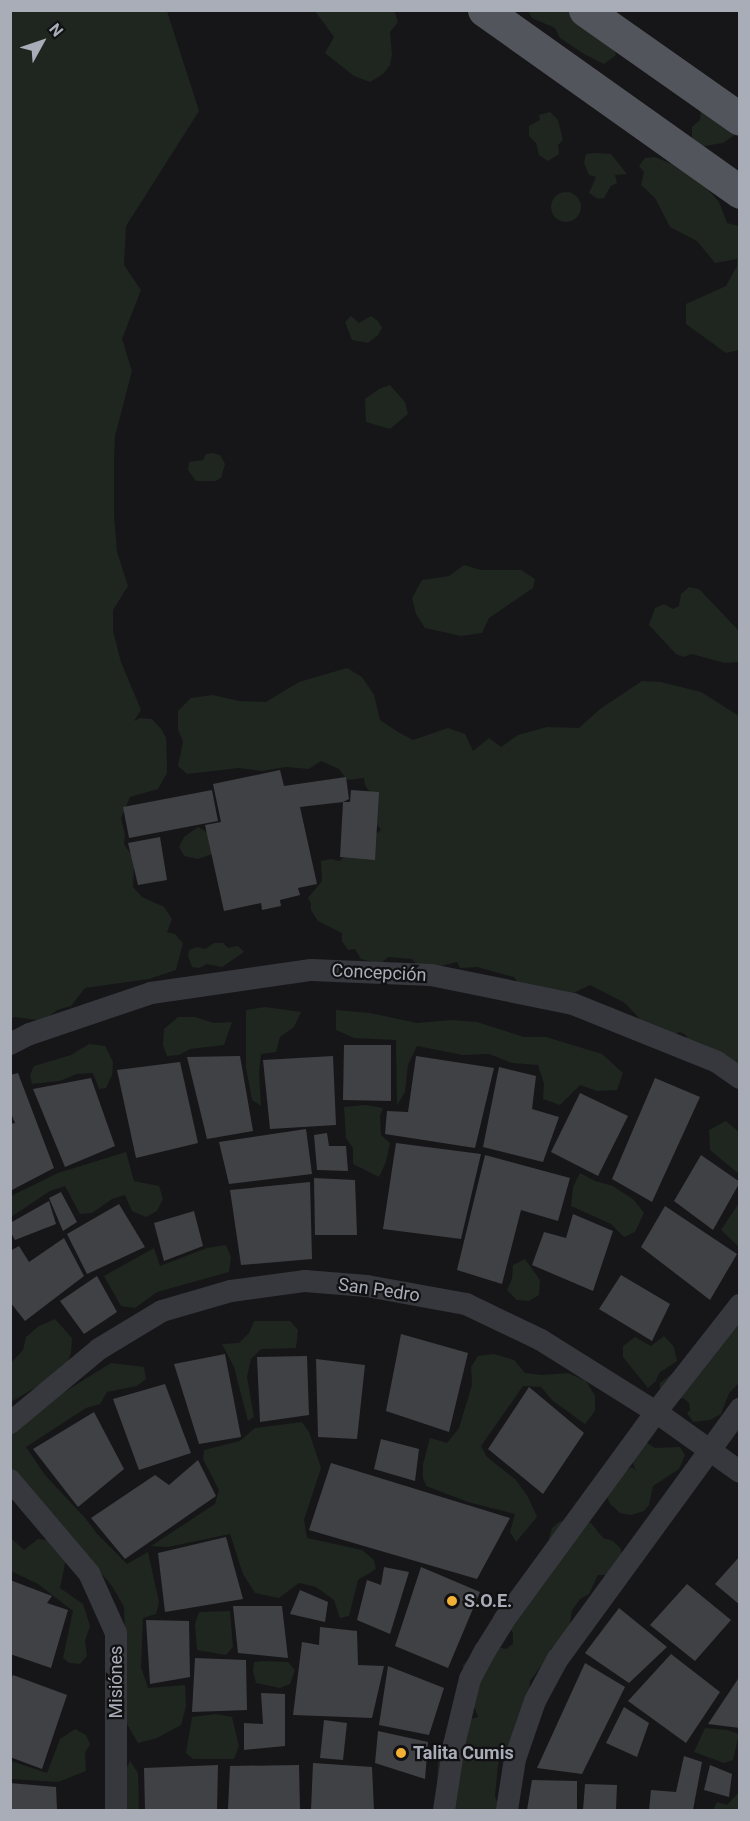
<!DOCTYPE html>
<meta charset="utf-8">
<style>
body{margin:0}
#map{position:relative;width:750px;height:1821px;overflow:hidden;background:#161618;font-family:Roboto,sans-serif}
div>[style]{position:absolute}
.green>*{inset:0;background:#1e261f}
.round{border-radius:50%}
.building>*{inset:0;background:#404145}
.minor>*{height:22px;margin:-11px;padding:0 11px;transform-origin:11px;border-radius:11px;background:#37383d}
.primary>*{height:33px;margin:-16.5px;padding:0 16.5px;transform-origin:16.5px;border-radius:16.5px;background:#53555c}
.dots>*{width:16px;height:16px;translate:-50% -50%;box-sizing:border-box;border:3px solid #111113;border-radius:50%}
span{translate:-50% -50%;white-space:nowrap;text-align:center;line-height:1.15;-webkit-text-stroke:4.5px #111113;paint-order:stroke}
.street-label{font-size:18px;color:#a8adb8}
.poi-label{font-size:18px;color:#a8adb8;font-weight:700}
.left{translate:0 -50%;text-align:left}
.frame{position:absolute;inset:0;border:12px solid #a8adb8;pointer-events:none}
.north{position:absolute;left:12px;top:12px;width:60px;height:60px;-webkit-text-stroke:4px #111113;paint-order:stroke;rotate:50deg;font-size:16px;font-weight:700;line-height:24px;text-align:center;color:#a8adb8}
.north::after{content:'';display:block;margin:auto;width:21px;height:27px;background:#a8adb8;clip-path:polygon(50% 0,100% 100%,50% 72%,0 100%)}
</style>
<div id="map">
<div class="green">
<i style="clip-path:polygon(10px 11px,167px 11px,199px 111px,126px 226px,124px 265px,141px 290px,122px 339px,132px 371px,115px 436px,114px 461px,114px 515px,117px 552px,128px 586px,113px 610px,113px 631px,121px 662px,141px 710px,134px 721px,140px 718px,152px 719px,162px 730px,166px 738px,167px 763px,167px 773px,158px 789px,130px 797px,121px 818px,125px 835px,124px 844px,132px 856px,134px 867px,133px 887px,142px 897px,164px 907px,172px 919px,167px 932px,175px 934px,183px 943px,176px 970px,149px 979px,85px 988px,71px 1006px,57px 1010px,43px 1021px,15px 1017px,10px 1019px)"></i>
<i style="clip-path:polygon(315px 11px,394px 11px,398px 22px,390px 32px,392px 55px,390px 65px,383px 74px,370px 82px,354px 76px,325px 53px,334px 37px)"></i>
<i style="clip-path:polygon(528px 11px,574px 11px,613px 43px,616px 55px,604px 64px,584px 54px,560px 38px,555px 28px,532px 18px)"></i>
<i style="clip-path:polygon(701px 111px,739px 132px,723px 143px,698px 147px,692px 141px,692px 127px,700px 120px)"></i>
<i style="clip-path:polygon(550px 112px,558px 120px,563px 140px,558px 145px,559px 154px,548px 161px,539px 155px,536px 143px,529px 136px,529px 126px,540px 120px,539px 115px)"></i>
<i style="clip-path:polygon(593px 153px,611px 154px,627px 174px,615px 175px,617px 183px,611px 186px,604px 198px,598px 199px,589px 193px,596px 177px,589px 175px,584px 163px,586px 154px)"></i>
<i style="clip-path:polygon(655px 157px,679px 167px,703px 184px,719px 202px,727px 223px,739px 226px,739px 350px,726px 353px,686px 324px,686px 304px,726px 286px,737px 266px,737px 259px,715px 263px,697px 241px,670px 227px,655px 198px,641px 185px,644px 172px,639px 166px,645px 158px)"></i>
<i class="round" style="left:551px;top:192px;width:30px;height:30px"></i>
<i style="clip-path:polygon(351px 316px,359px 323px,371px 316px,378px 321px,382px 328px,378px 335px,368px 343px,352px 340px,345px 322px)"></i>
<i style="clip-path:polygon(390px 385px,405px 402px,408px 414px,390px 429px,366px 422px,365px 399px,379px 389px)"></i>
<i style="clip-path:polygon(213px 453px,220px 455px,225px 464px,221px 478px,215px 481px,196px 481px,188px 470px,189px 462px,203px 460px,206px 454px)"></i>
<i style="clip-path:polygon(464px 565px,481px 570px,521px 570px,535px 579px,533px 588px,489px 618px,482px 633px,461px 636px,425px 628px,416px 614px,412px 598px,422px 580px,449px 576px)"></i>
<i style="clip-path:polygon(689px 587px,699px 589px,739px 631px,739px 662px,725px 663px,692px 654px,683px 657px,676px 654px,649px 625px,655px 608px,664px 604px,673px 609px,679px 606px,681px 594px)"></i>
<i style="clip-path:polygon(347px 668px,362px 677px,374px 695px,380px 720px,398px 732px,413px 740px,448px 728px,465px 734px,473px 751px,489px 738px,501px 747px,518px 735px,547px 727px,579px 728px,600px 709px,642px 681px,661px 682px,701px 692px,739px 716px,739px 1064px,691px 1046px,686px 1035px,680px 1032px,671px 1035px,640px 1019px,625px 1003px,590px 985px,569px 995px,518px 983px,514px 977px,477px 967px,460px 968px,457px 962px,432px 968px,419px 967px,412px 959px,388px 957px,380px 964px,361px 959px,355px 949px,348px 950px,342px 941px,342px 933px,318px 921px,311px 910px,311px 904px,308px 898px,322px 881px,321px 861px,331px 859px,339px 861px,381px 830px,367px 810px,370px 792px,365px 785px,364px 778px,347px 780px,339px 769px,321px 761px,309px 769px,286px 767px,262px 771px,239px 768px,187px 774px,178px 766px,183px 742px,178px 729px,178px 711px,191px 698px,213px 695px,239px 701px,266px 702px,299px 682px)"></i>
<i style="clip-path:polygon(198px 827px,207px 832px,212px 854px,198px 859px,184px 856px,179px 847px,184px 837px)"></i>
<i style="clip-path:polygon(214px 943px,223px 943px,228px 948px,238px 946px,244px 952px,222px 967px,207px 964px,199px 968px,192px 967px,188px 956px,189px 950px,197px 947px,205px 949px)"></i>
<i style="clip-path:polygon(265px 1007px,301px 1012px,294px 1027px,280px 1037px,276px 1052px,261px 1054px,259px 1073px,261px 1106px,252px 1100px,246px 1067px,246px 1010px)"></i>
<i style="clip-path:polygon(336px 1010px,370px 1013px,417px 1023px,451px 1020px,477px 1022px,524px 1037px,546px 1037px,602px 1054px,623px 1073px,617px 1090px,597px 1091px,580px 1085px,560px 1105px,543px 1099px,544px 1084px,538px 1065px,512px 1063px,489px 1054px,463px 1055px,417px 1046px,408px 1065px,405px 1092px,397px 1105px,396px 1040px,354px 1038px,336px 1030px)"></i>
<i style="clip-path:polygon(178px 1017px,195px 1017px,214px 1023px,232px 1022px,224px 1045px,190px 1049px,179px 1055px,167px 1056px,163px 1045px,164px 1029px)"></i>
<i style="clip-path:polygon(89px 1044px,105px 1046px,113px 1062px,112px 1075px,106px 1088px,99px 1089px,93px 1073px,77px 1074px,60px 1081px,32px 1084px,30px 1075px,34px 1066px,71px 1055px)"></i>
<i style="clip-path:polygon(366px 1105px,383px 1108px,380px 1116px,381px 1135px,390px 1143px,386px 1162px,379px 1177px,353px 1164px,353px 1148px,346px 1138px,344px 1107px)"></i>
<i style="clip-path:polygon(726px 1121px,739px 1132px,739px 1174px,710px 1150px,709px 1130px)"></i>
<i style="clip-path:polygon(126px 1152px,134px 1181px,159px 1186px,163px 1199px,157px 1211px,146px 1217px,132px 1211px,125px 1195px,112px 1199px,92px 1213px,80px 1214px,65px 1186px,50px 1191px,11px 1217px,11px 1196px,58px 1173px)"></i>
<i style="clip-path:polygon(580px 1173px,595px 1181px,613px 1186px,634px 1200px,644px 1213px,635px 1232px,624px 1237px,611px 1224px,571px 1206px,573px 1187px)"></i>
<i style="clip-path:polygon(739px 1203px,739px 1247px,721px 1230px)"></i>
<i style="clip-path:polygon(226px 1245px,231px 1257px,229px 1272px,157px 1292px,135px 1308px,121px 1306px,104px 1276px,154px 1248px,160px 1266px,207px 1248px)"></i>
<i style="clip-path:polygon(525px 1259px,540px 1280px,539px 1295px,529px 1301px,517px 1300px,507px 1290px,512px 1279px,513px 1265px)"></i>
<i style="clip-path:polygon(739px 1297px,739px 1383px,729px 1393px,721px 1414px,710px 1420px,693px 1422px,687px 1413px,690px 1410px,689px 1403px,683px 1398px,672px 1401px,660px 1392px,660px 1383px,679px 1368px)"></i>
<i style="clip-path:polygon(55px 1319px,72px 1338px,71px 1353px,67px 1363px,41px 1384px,11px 1402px,11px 1363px,23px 1350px,26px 1337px,39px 1326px)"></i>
<i style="clip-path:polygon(254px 1321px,290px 1321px,298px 1330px,296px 1348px,261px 1349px,251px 1359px,247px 1377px,254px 1417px,248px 1421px,234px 1367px,222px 1344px,239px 1343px,249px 1333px)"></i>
<i style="clip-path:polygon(664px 1336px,674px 1347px,677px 1361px,659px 1373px,656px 1381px,648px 1388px,623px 1357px,623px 1346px,635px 1337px,651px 1346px)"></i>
<i style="clip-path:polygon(494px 1354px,514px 1360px,525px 1373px,542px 1375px,568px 1373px,586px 1381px,595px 1396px,595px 1411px,585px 1424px,553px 1401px,541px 1387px,523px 1386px,481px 1446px,487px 1457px,516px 1480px,528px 1497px,537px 1517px,516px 1542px,510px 1532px,515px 1514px,468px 1502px,426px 1486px,423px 1478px,423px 1464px,430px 1438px,447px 1443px,459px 1428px,472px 1385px,471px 1367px,478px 1356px)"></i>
<i style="clip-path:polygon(111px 1363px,144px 1367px,146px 1379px,137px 1386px,107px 1392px,100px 1404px,86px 1408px,26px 1447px,45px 1475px,86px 1519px,98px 1535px,127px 1564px,148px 1552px,159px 1602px,156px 1614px,143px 1618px,141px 1667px,148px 1688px,185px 1685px,186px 1706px,181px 1725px,157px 1738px,138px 1743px,127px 1724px,124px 1607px,112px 1586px,11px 1468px,11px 1433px,45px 1404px)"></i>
<i style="clip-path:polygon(302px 1422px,309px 1432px,321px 1468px,304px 1520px,307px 1538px,362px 1550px,374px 1560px,376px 1569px,358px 1580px,349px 1616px,340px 1618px,334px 1600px,316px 1587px,299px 1583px,279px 1598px,255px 1593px,243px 1574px,230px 1534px,168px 1547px,151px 1546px,215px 1504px,219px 1490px,203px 1459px,204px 1450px,240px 1441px,255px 1428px)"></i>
<i style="clip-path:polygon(643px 1440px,655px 1448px,680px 1447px,685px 1455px,679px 1469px,653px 1486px,649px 1505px,644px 1511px,631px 1515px,620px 1513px,610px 1504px,606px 1494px,623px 1472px,632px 1467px,636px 1471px,631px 1459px)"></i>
<i style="clip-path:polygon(574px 1518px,591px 1523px,603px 1538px,613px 1541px,621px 1549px,621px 1559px,608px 1575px,598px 1575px,589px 1594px,580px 1599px,572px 1610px,569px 1629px,558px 1644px,551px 1648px,550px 1654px,530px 1681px,529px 1693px,510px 1749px,502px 1754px,498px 1765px,495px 1796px,500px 1810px,436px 1810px,438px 1761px,463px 1721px,478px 1717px,463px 1677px,463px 1665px,476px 1652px,493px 1646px,506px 1649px,513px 1644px,513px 1633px,507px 1625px,550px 1547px,549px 1538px,552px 1528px,559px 1522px)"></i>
<i style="clip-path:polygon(10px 1537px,24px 1550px,38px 1539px,55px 1541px,66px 1559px,60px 1588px,83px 1604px,90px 1626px,85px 1641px,87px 1656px,80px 1664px,69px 1663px,63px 1658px,73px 1611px,38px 1584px,11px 1571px)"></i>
<i style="clip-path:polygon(230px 1611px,233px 1647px,226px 1655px,197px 1650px,195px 1624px,199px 1612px)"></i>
<i style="clip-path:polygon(265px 1661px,288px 1662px,295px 1670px,290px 1684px,280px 1688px,256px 1683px,253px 1671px,254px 1662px)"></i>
<i style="clip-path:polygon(216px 1714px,232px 1717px,239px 1746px,234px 1759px,193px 1759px,186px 1753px,192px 1717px)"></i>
<i style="clip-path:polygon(705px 1728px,727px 1730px,739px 1734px,733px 1760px,724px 1763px,694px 1752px)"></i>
<i style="clip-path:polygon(75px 1729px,86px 1735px,90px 1744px,85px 1753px,86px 1771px,58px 1782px,11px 1779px,11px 1761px,47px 1773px,60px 1739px)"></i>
<i style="clip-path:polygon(130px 1761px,138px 1773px,139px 1810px,125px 1810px,123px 1776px)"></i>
<i style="clip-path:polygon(739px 1792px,739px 1810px,713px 1810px,717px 1802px,727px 1805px)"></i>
</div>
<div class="building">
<i style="clip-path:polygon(280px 770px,284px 786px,346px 777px,349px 799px,343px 802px,350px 802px,351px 790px,379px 792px,375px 860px,340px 857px,343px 802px,300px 807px,317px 884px,298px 888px,300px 895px,280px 900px,281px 906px,262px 910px,261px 903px,224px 911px,205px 825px,221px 822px,213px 784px)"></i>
<i style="clip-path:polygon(212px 790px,218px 821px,129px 838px,123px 807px)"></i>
<i style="clip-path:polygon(160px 837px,167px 880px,138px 885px,128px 843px)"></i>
<i style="clip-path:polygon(344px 1045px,391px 1045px,391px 1101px,343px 1100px)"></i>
<i style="clip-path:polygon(240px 1056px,253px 1131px,207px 1139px,187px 1057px)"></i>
<i style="clip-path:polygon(333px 1056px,336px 1125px,270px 1129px,263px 1060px)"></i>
<i style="clip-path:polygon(416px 1056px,494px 1068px,475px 1148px,385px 1134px,387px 1111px,408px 1112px)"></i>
<i style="clip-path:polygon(180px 1062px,198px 1143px,136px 1158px,117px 1070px)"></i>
<i style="clip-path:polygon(499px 1067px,536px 1076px,532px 1109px,559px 1117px,543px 1162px,483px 1147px)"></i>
<i style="clip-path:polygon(18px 1073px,54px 1168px,10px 1191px,10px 1124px,15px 1123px,10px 1111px,10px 1075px)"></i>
<i style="clip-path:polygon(91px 1078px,115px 1146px,65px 1167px,33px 1089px)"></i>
<i style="clip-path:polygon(655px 1078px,700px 1097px,652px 1202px,612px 1179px)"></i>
<i style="clip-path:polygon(580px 1093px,628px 1116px,598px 1176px,551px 1152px)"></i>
<i style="clip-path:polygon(306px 1129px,312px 1174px,229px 1184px,219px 1142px)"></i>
<i style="clip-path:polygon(327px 1133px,329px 1146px,346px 1146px,348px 1171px,317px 1170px,314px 1135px)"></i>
<i style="clip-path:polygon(396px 1143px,481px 1154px,461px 1239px,383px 1229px)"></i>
<i style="clip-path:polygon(485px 1155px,570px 1178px,558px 1221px,521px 1210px,502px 1284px,457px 1270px)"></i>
<i style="clip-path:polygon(701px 1155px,740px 1182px,713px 1230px,674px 1201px)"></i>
<i style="clip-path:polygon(314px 1178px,355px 1180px,357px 1235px,315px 1235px)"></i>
<i style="clip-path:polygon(310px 1182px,312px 1259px,241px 1265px,230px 1190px)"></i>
<i style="clip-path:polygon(61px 1192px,77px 1222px,63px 1231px,49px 1198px)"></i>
<i style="clip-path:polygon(49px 1201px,56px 1224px,15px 1240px,10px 1231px,10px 1223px)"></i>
<i style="clip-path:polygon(119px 1204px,145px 1247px,87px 1274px,67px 1234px)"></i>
<i style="clip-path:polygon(665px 1206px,737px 1254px,710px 1300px,641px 1247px)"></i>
<i style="clip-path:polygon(194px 1211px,203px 1246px,164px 1261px,154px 1223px)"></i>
<i style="clip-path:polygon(573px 1214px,613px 1231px,593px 1291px,532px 1265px,544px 1232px,566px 1238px)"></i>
<i style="clip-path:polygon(64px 1238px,84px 1276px,25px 1321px,10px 1302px,10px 1251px,19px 1246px,29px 1262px)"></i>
<i style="clip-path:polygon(621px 1275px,670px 1304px,652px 1341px,599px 1309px)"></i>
<i style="clip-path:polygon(97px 1276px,117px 1312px,84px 1334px,60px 1301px)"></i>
<i style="clip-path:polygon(401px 1334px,468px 1353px,449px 1432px,386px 1411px)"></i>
<i style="clip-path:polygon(225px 1354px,241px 1437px,199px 1444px,174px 1364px)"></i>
<i style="clip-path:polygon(307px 1356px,309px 1415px,260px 1422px,257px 1357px)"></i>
<i style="clip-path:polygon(316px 1359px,365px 1365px,357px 1439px,318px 1437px)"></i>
<i style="clip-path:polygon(165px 1384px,191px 1453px,139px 1470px,113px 1399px)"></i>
<i style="clip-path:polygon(529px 1387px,584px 1433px,543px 1494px,488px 1449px)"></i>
<i style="clip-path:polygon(94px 1412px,124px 1469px,78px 1507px,33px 1449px)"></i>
<i style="clip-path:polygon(381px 1439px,419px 1449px,415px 1481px,374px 1469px)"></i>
<i style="clip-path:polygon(198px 1460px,216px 1496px,125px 1559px,91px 1518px,155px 1475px,169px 1485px)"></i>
<i style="clip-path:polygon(331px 1463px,510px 1518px,477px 1579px,309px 1530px)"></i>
<i style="clip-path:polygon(226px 1537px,243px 1599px,165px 1612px,158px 1553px)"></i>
<i style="clip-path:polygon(740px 1556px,740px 1605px,715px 1584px)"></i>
<i style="clip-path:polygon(384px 1567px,409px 1572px,390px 1634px,357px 1620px,367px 1580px,381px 1585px)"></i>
<i style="clip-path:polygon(421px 1567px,480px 1592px,448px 1668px,395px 1646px)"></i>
<i style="clip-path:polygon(10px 1580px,52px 1596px,47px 1603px,68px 1610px,51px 1668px,10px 1654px)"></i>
<i style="clip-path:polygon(687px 1584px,731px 1620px,695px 1661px,650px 1625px)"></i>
<i style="clip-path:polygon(300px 1590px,328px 1602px,325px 1622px,290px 1614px)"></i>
<i style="clip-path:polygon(233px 1606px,282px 1606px,288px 1658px,238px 1653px)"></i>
<i style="clip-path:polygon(619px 1608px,667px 1647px,629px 1683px,585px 1653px)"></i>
<i style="clip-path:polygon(146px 1620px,189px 1621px,190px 1677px,150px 1684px)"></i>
<i style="clip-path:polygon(320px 1627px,357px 1631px,358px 1665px,384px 1666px,372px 1718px,293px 1715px,302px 1642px,319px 1645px)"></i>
<i style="clip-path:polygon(671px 1654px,720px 1692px,686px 1743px,628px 1701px)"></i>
<i style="clip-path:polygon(195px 1658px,246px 1660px,247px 1710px,192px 1712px)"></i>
<i style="clip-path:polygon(585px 1663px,625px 1687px,582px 1774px,537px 1768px)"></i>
<i style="clip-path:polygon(388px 1666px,444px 1688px,429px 1735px,379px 1725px)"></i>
<i style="clip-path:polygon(13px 1675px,67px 1695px,42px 1769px,10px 1757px,10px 1682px)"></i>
<i style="clip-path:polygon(740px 1676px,740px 1728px,708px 1724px)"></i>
<i style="clip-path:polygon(261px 1693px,285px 1694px,285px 1746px,244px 1750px,244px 1723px,263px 1724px)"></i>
<i style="clip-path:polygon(624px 1707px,649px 1723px,637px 1757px,606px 1743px)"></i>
<i style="clip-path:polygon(324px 1720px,347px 1723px,343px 1760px,320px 1758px)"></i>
<i style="clip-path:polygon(378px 1731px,428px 1742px,425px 1779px,375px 1763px)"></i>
<i style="clip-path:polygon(684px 1756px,702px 1762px,693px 1810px,649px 1810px,651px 1790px,676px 1792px)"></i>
<i style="clip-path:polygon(313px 1763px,372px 1767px,374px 1810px,311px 1810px)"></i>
<i style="clip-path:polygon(218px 1765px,217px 1810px,145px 1810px,144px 1768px)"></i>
<i style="clip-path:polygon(299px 1765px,300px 1810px,228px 1809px,230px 1766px)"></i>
<i style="clip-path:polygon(710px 1765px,732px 1774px,729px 1797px,704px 1790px)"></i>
<i style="clip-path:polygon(532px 1780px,577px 1781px,577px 1810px,527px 1810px)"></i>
<i style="clip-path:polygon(10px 1783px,56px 1787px,57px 1810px,10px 1810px)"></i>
<i style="clip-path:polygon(585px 1784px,617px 1785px,616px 1810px,583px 1810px)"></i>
</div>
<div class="minor">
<i style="left:10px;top:1044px;width:22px;rotate:-27deg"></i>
<i style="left:30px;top:1034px;width:128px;rotate:-18.7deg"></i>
<i style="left:151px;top:993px;width:162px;rotate:-8.2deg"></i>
<i style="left:311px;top:970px;width:120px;rotate:2.4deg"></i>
<i style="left:431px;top:975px;width:145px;rotate:11.5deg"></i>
<i style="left:573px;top:1004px;width:155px;rotate:21.9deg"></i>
<i style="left:717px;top:1062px;width:28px;rotate:35deg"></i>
<i style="left:10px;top:1423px;width:116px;rotate:-39.7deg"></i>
<i style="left:99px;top:1349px;width:74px;rotate:-31.1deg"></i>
<i style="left:162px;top:1311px;width:72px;rotate:-16.2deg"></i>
<i style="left:231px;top:1291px;width:75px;rotate:-7.7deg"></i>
<i style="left:305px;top:1281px;width:62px;rotate:4.6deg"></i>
<i style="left:367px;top:1286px;width:101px;rotate:10.3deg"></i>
<i style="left:466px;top:1304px;width:83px;rotate:25.6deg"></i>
<i style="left:541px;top:1340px;width:136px;rotate:32.1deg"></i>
<i style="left:656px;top:1412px;width:103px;rotate:35.5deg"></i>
<i style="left:10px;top:1480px;width:122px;rotate:49.7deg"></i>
<i style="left:89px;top:1573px;width:66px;rotate:65.8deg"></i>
<i style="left:116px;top:1633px;width:177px;rotate:90deg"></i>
<i style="left:444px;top:1810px;width:66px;rotate:-81.3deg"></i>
<i style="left:454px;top:1745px;width:68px;rotate:-76.4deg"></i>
<i style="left:470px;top:1679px;width:32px;rotate:-62deg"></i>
<i style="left:485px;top:1651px;width:36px;rotate:-58deg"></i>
<i style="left:504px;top:1620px;width:258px;rotate:-53.8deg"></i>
<i style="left:656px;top:1412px;width:136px;rotate:-51.9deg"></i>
<i style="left:507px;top:1810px;width:52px;rotate:-81.1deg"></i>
<i style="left:515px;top:1759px;width:61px;rotate:-71deg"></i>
<i style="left:535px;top:1701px;width:47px;rotate:-61.8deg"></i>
<i style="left:557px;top:1660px;width:311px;rotate:-53.9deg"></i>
</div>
<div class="primary">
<i style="left:484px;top:10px;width:314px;rotate:35.4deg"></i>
<i style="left:585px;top:10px;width:189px;rotate:35.1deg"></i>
</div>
<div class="dots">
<i style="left:452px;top:1601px;background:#f2b134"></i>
<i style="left:401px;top:1753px;background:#f2b134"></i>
</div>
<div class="street-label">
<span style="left:379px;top:973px;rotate:3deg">Concepción</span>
<span style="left:379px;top:1290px;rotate:8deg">San Pedro</span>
<span style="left:116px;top:1682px;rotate:-90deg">Misiónes</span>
</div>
<div class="poi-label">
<span class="left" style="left:464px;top:1601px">S.O.E.</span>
<span class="left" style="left:413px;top:1753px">Talita Cumis</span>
</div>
<div class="frame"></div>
<div class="north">N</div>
</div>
